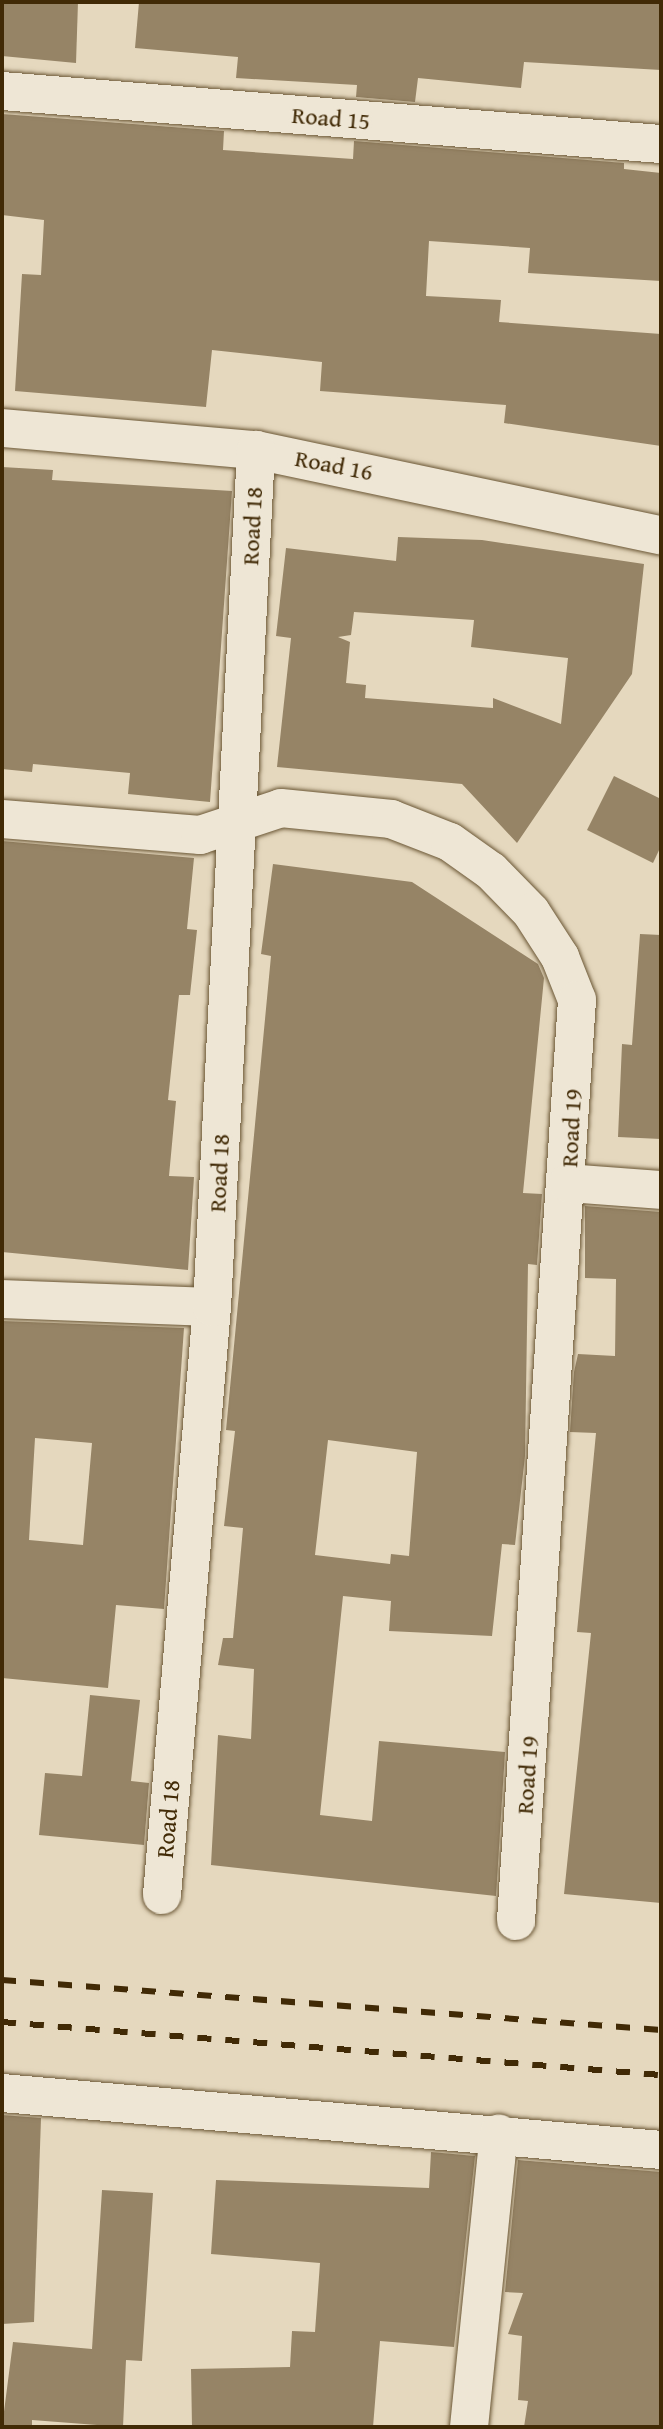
<!DOCTYPE html>
<style>
body{margin:0}
#map{position:relative;width:663px;height:2429px;overflow:hidden;background:#e5d8be;font-family:"Gentium Book Plus",serif}
div>[style]{position:absolute}
.building>*{inset:0;background:#968466}
.roads{filter:drop-shadow(0 0 2px #6a5634) drop-shadow(0 0 2px #6a5634)}
.minor>*{height:38px;margin:-19px;padding:0 19px;transform-origin:19px;border-radius:19px;background:#eee6d5}
.rail>*{height:6px;margin-top:-3px;transform-origin:0;background:repeating-linear-gradient(90deg,#412a06 0 14px,transparent 0 28px)}
span{translate:-50% -50%;white-space:nowrap;text-align:center;line-height:1.15;-webkit-text-stroke:6px #eee6d5;paint-order:stroke}
.street-label{font-size:24px;color:#412a06}
.frame{position:absolute;inset:0;border:4px solid #412a06;pointer-events:none}
</style>
<div id="map">
<div class="building">
<i style="clip-path:polygon(2px 2px,78px 2px,76px 63px,2px 56px)"></i>
<i style="clip-path:polygon(139px 2px,661px 2px,661px 70px,524px 62px,521px 88px,418px 78px,415px 102px,356px 97px,357px 85px,236px 78px,238px 57px,135px 48px)"></i>
<i style="clip-path:polygon(2px 114px,224px 131px,223px 150px,353px 159px,354px 141px,624px 163px,624px 169px,661px 173px,661px 281px,528px 273px,530px 248px,429px 241px,426px 296px,501px 300px,499px 322px,661px 334px,661px 446px,504px 423px,506px 405px,320px 391px,322px 362px,212px 350px,206px 407px,15px 391px,22px 274px,41px 275px,44px 220px,2px 215px)"></i>
<i style="clip-path:polygon(2px 467px,53px 470px,52px 480px,232px 491px,210px 802px,128px 794px,130px 773px,33px 764px,32px 772px,2px 769px)"></i>
<i style="clip-path:polygon(evenodd,398px 537px,482px 540px,644px 564px,632px 674px,517px 843px,462px 784px,277px 767px,291px 638px,276px 636px,286px 548px,396px 561px,398px 537px,354px 612px,474px 620px,471px 647px,568px 658px,561px 724px,493px 698px,493px 708px,365px 698px,366px 685px,346px 683px,350px 642px,338px 637px,351px 635px,354px 612px)"></i>
<i style="clip-path:polygon(614px 776px,661px 799px,661px 846px,653px 863px,587px 830px)"></i>
<i style="clip-path:polygon(2px 841px,194px 858px,187px 929px,197px 930px,190px 995px,179px 995px,168px 1100px,176px 1101px,169px 1176px,194px 1177px,188px 1270px,2px 1252px)"></i>
<i style="clip-path:polygon(evenodd,273px 864px,412px 882px,538px 964px,544px 978px,523px 1193px,542px 1194px,537px 1265px,528px 1264px,525px 1456px,515px 1545px,502px 1544px,492px 1636px,389px 1631px,391px 1601px,343px 1596px,320px 1815px,372px 1821px,379px 1741px,505px 1752px,496px 1896px,211px 1865px,218px 1735px,251px 1739px,254px 1669px,218px 1665px,223px 1638px,233px 1638px,243px 1528px,224px 1526px,235px 1431px,226px 1430px,271px 956px,261px 954px,273px 864px,328px 1440px,417px 1452px,409px 1556px,391px 1554px,390px 1564px,315px 1555px,328px 1440px)"></i>
<i style="clip-path:polygon(640px 934px,661px 935px,661px 1139px,618px 1137px,622px 1044px,632px 1045px)"></i>
<i style="clip-path:polygon(585px 1206px,661px 1212px,661px 1903px,564px 1894px,591px 1633px,577px 1632px,596px 1433px,570px 1432px,574px 1372px,578px 1354px,615px 1356px,616px 1279px,585px 1278px)"></i>
<i style="clip-path:polygon(evenodd,2px 1321px,184px 1328px,164px 1609px,116px 1605px,108px 1688px,2px 1678px,2px 1321px,35px 1438px,92px 1443px,83px 1545px,29px 1540px,35px 1438px)"></i>
<i style="clip-path:polygon(90px 1695px,140px 1700px,131px 1781px,149px 1783px,144px 1845px,39px 1835px,45px 1773px,82px 1776px)"></i>
<i style="clip-path:polygon(2px 2115px,41px 2118px,34px 2322px,2px 2324px)"></i>
<i style="clip-path:polygon(431px 2152px,475px 2156px,454px 2347px,380px 2341px,373px 2427px,192px 2427px,191px 2369px,290px 2367px,292px 2331px,315px 2332px,320px 2263px,211px 2254px,216px 2180px,429px 2188px)"></i>
<i style="clip-path:polygon(518px 2160px,661px 2172px,661px 2427px,524px 2427px,528px 2401px,518px 2400px,522px 2336px,508px 2334px,523px 2293px,505px 2292px)"></i>
<i style="clip-path:polygon(102px 2190px,153px 2193px,142px 2361px,126px 2360px,123px 2427px,32px 2420px,32px 2427px,2px 2427px,13px 2342px,92px 2349px)"></i>
</div>
<div class="roads">
<div class="minor">
<i style="left:2px;top:91px;width:661px;rotate:4.6deg"></i>
<i style="left:2px;top:428px;width:255px;rotate:5deg"></i>
<i style="left:256px;top:450px;width:414px;rotate:11.9deg"></i>
<i style="left:2px;top:819px;width:199px;rotate:4.6deg"></i>
<i style="left:200px;top:835px;width:85px;rotate:-18.4deg"></i>
<i style="left:281px;top:808px;width:111px;rotate:5.7deg"></i>
<i style="left:391px;top:819px;width:63px;rotate:21.3deg"></i>
<i style="left:450px;top:842px;width:50px;rotate:35.3deg"></i>
<i style="left:491px;top:871px;width:57px;rotate:45.7deg"></i>
<i style="left:531px;top:912px;width:54px;rotate:57.2deg"></i>
<i style="left:560px;top:957px;width:46px;rotate:68.4deg"></i>
<i style="left:577px;top:1000px;width:923px;rotate:93.79deg"></i>
<i style="left:568px;top:1183px;width:93px;rotate:4.3deg"></i>
<i style="left:2px;top:1299px;width:210px;rotate:2.2deg"></i>
<i style="left:162px;top:1895px;width:590px;rotate:-85.14deg"></i>
<i style="left:212px;top:1307px;width:858px;rotate:-87.06deg"></i>
<i style="left:2px;top:2093px;width:661px;rotate:4.94deg"></i>
<i style="left:469px;top:2427px;width:295px;rotate:-84.2deg"></i>
</div>
</div>
<div class="rail">
<i style="left:2px;top:1980px;width:661px;rotate:4.34deg"></i>
<i style="left:2px;top:2022px;width:661px;rotate:4.6deg"></i>
</div>
<div class="street-label">
<span style="left:331px;top:118px;rotate:5deg">Road 15</span>
<span style="left:334px;top:465px;rotate:11deg">Road 16</span>
<span style="left:252px;top:526px;rotate:-87deg">Road 18</span>
<span style="left:571px;top:1128px;rotate:-87deg">Road 19</span>
<span style="left:219px;top:1173px;rotate:-87deg">Road 18</span>
<span style="left:527px;top:1775px;rotate:-86deg">Road 19</span>
<span style="left:168px;top:1819px;rotate:-85deg">Road 18</span>
</div>
<div class="frame"></div>
</div>
